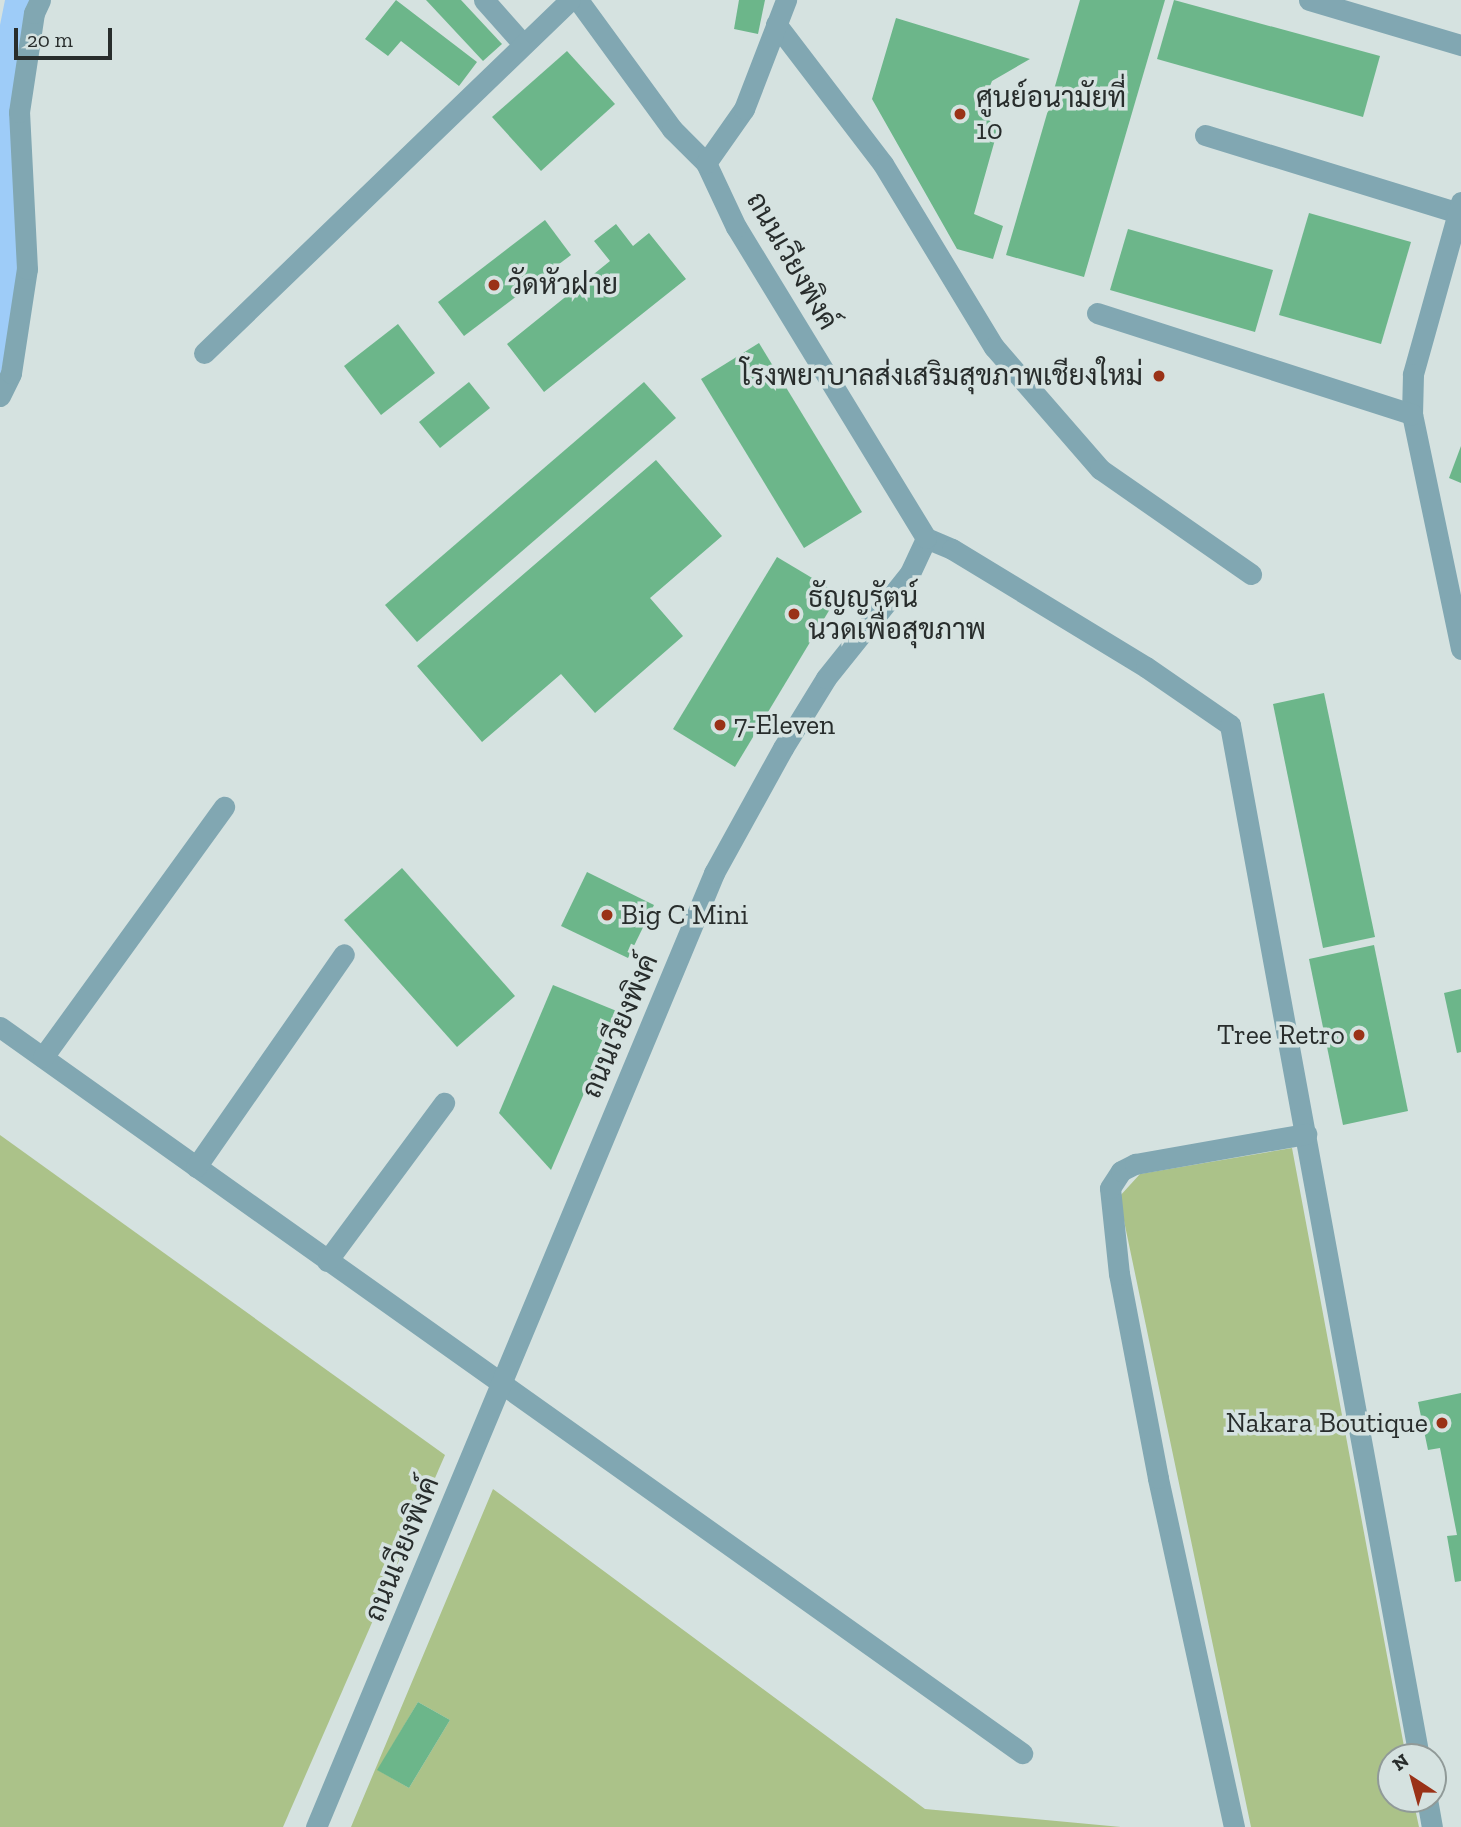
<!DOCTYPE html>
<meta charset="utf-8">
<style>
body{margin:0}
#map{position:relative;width:1461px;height:1827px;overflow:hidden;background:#d5e2e0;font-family:"Zilla Slab",Sarabun,serif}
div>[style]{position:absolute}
.green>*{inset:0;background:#abc289}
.water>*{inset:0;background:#9eccf8}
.building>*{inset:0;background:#6cb68a}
.minor>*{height:21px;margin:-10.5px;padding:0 10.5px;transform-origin:10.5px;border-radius:10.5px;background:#81a7b2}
.dots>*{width:19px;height:19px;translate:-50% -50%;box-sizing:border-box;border:4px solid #d5e2e0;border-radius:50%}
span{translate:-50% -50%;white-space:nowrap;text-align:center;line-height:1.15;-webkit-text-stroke:7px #d5e2e0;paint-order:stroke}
.poi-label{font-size:28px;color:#282d2c}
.left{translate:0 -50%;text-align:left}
.right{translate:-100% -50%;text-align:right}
.street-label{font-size:28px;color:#282d2c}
.north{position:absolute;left:1377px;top:1743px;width:70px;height:70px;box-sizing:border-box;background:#d5e2e0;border:2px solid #909a98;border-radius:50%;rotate:324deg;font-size:19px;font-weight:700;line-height:28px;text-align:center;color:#282d2c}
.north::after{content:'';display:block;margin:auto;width:24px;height:32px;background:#9a3217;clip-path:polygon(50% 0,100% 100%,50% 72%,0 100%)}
.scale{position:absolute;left:14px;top:28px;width:98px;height:32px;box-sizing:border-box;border:4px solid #282d2c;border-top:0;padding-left:9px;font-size:21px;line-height:24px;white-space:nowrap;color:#282d2c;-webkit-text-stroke:5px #d5e2e0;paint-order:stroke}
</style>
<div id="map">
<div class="green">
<i style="clip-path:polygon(0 1135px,445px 1455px,283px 1827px,0 1827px)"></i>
<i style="clip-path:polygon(1292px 1148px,1406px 1757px,1391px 1757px,1391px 1799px,1413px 1799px,1419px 1827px,1251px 1827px,1119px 1197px,1140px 1174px)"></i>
<i style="clip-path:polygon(evenodd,493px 1489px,925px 1809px,1121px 1827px,351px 1827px,493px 1489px,418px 1702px,450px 1720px,409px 1788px,378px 1770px,418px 1702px)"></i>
</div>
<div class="water">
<i style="clip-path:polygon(5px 0,35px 0,29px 15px,22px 270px,0 378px,0 25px)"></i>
</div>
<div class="building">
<i style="clip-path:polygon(396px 0,477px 62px,459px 86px,401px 41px,388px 56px,365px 39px)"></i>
<i style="clip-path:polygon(426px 0,461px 0,502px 44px,483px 61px)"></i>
<i style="clip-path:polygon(739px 0,765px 0,758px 34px,734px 29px)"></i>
<i style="clip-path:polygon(1080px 0,1165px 0,1084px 277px,1006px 255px)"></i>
<i style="clip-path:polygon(1174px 0,1380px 56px,1363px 117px,1157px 59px)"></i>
<i style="clip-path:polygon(896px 18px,1030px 59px,992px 81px,980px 111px,998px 129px,974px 214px,1003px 226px,993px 259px,957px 249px,872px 99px)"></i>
<i style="clip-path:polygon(567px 51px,615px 104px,541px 171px,492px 117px)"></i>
<i style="clip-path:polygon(1309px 213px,1411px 242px,1381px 344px,1279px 315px)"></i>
<i style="clip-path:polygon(545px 220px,571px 255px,464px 336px,438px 302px)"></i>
<i style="clip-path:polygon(616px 224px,633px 246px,649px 233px,686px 279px,544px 392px,507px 344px,610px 261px,594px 241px)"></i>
<i style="clip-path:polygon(1128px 229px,1273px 270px,1255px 332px,1110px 290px)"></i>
<i style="clip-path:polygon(398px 324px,435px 373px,381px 415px,344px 366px)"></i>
<i style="clip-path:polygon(759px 343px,862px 512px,804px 548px,701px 379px)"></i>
<i style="clip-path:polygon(469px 382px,490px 408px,440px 448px,419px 422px)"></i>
<i style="clip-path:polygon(644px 382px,676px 418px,417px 642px,385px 605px)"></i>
<i style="clip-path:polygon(1461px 446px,1461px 483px,1449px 478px)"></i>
<i style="clip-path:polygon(656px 460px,722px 536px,650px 598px,683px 636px,595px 713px,561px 674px,482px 742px,417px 666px)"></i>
<i style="clip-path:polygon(777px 557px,839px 594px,735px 767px,673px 729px)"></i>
<i style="clip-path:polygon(1324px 693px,1375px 937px,1323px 948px,1273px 704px)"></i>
<i style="clip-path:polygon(402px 868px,515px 996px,457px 1047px,344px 920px)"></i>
<i style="clip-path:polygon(587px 872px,654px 905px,628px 958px,561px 926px)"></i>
<i style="clip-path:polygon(1374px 945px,1408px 1111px,1343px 1125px,1309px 959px)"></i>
<i style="clip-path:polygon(553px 985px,619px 1012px,551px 1170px,499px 1113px)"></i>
<i style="clip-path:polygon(1461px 989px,1461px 1052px,1457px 1053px,1444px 993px)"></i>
<i style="clip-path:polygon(1461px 1393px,1461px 1581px,1455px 1582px,1447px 1536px,1457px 1535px,1440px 1448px,1428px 1450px,1418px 1402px)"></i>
<i style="clip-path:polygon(418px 1702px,450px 1720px,409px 1788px,377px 1770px)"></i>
</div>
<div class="minor">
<i style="left:484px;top:0;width:59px;rotate:48.4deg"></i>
<i style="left:578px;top:0;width:160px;rotate:53.9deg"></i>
<i style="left:672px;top:129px;width:48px;rotate:45deg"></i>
<i style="left:1309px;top:0;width:159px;rotate:16.5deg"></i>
<i style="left:776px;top:24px;width:176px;rotate:52.6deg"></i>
<i style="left:883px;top:164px;width:214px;rotate:58.8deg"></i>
<i style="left:994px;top:347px;width:162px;rotate:49deg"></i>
<i style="left:1100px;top:469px;width:184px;rotate:34.8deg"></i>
<i style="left:1205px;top:135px;width:265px;rotate:17.1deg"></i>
<i style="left:1461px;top:202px;width:179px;rotate:105.6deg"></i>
<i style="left:1413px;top:374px;width:40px;rotate:91.4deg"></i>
<i style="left:1412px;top:414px;width:240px;rotate:78.2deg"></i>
<i style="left:1097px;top:313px;width:331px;rotate:17.8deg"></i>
<i style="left:204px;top:353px;width:508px;rotate:-43.96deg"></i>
<i style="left:0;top:396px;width:25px;rotate:-64deg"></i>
<i style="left:11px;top:373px;width:105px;rotate:-81.3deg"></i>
<i style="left:27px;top:269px;width:157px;rotate:-92.9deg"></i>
<i style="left:19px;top:112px;width:100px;rotate:-81.4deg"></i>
<i style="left:34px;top:13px;width:14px;rotate:-65deg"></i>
<i style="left:926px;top:538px;width:28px;rotate:23deg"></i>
<i style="left:952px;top:549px;width:227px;rotate:31.3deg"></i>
<i style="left:1146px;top:667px;width:102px;rotate:34.6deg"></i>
<i style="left:1230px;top:725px;width:1049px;rotate:79.62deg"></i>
<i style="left:0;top:1027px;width:1254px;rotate:35.39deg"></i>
<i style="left:43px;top:1057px;width:309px;rotate:-54.1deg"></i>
<i style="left:196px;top:1167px;width:259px;rotate:-55.2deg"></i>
<i style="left:327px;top:1261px;width:197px;rotate:-53.5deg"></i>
<i style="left:1427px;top:1799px;width:28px;rotate:80deg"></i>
<i style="left:316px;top:1827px;width:1034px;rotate:-67.35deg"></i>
<i style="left:714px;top:873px;width:143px;rotate:-61.1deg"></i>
<i style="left:783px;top:748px;width:82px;rotate:-58.4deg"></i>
<i style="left:826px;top:678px;width:134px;rotate:-51.3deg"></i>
<i style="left:910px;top:573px;width:38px;rotate:-65deg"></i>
<i style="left:926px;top:538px;width:364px;rotate:-121.4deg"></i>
<i style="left:736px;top:227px;width:71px;rotate:-115.1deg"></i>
<i style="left:706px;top:163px;width:66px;rotate:-54.9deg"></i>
<i style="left:744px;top:109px;width:117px;rotate:-68.9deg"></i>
<i style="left:1234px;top:1827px;width:357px;rotate:-102.3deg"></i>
<i style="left:1158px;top:1478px;width:208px;rotate:-100.8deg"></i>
<i style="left:1119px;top:1274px;width:86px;rotate:-96deg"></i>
<i style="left:1110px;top:1188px;width:20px;rotate:-57deg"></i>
<i style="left:1121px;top:1171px;width:16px;rotate:-27deg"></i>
<i style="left:1135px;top:1164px;width:174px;rotate:-10deg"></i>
</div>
<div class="dots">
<i style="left:960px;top:114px;background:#9a3217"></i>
<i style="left:494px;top:285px;background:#9a3217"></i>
<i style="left:1159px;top:376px;background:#9a3217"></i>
<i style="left:794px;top:614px;background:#9a3217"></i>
<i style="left:720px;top:725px;background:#9a3217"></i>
<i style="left:607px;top:915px;background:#9a3217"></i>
<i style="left:1359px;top:1035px;background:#9a3217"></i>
<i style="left:1442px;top:1423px;background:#9a3217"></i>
</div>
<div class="poi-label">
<span class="left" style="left:976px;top:114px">ศูนย์อนามัยที่<br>10</span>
<span class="left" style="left:508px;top:285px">วัดหัวฝาย</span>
<span class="right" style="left:1143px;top:376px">โรงพยาบาลส่งเสริมสุขภาพเชียงใหม่</span>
<span class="left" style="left:808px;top:614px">ธัญญรัตน์<br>นวดเพื่อสุขภาพ</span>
<span class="left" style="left:734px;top:725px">7-Eleven</span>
<span class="left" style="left:621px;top:915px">Big C Mini</span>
<span class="right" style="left:1345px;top:1035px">Tree Retro</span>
<span class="right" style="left:1428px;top:1423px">Nakara Boutique</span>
</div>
<div class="street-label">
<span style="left:792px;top:261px;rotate:60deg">ถนนเวียงพิงค์</span>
<span style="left:620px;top:1026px;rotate:-67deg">ถนนเวียงพิงค์</span>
<span style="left:402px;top:1549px;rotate:-68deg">ถนนเวียงพิงค์</span>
</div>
<div class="north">N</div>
<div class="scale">20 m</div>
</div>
